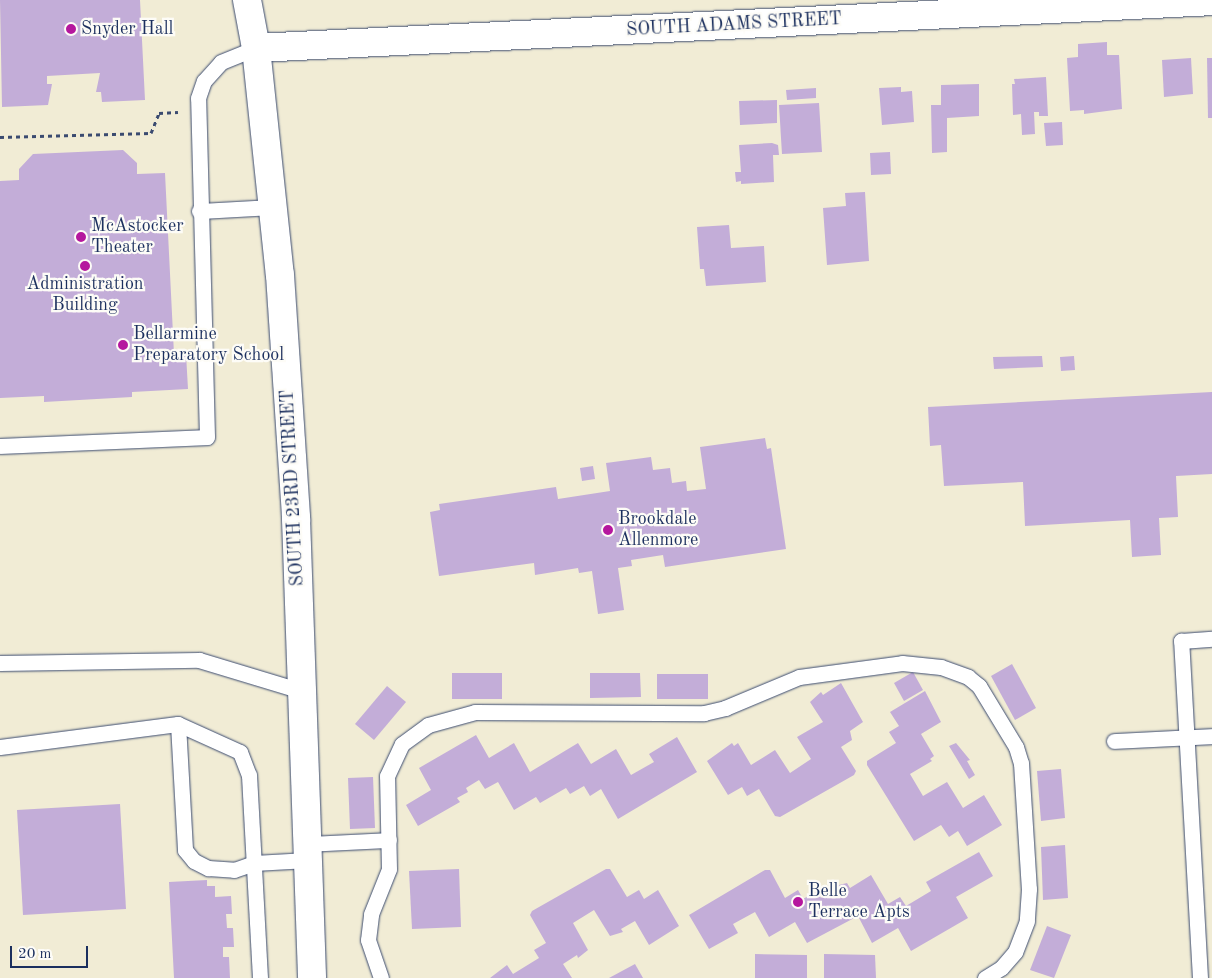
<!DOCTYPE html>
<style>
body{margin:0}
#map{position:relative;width:1212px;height:978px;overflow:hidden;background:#f1ecd5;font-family:"Old Standard TT",serif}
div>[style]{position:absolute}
.building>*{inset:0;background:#c3add8}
.path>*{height:3px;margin-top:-1.5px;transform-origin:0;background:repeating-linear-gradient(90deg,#3b4b70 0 4px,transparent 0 8px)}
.roads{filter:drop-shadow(0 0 1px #3b4b70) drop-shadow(0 0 1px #3b4b70)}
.service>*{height:15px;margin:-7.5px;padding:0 7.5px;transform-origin:7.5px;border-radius:7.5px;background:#fff}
.minor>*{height:28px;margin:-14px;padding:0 14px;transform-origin:14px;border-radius:14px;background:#fff}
.dots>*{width:14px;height:14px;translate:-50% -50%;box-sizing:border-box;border:2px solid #fdfcf7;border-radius:50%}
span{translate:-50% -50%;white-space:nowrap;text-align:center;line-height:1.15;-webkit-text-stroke:4.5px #fdfcf7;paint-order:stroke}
.street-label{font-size:18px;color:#1b2f5e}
.poi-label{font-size:18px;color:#1b2f5e}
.left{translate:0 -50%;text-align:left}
.scale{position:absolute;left:10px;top:946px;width:78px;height:22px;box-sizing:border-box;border:2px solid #1b2f5e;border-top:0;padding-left:6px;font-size:15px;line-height:18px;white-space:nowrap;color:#1b2f5e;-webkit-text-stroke:4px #fdfcf7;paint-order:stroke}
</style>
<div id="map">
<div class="building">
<i style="clip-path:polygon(0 0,140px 0,145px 100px,102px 102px,101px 92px,96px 92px,100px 73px,47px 76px,47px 84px,52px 84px,48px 105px,2px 107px)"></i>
<i style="clip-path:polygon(1107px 42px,1107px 55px,1119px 55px,1122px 109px,1084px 114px,1084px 110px,1070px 111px,1067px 58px,1078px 57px,1078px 44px)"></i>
<i style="clip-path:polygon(1191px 58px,1193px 94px,1164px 97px,1162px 60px)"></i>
<i style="clip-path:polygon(1207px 58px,1212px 58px,1212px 118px,1208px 118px)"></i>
<i style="clip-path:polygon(1046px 77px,1048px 116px,1039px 116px,1039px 112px,1034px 112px,1035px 134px,1022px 135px,1021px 114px,1013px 115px,1012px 84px,1015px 84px,1014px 79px)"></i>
<i style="clip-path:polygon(979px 84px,979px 116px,947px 118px,947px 152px,932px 153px,931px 105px,941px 105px,941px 85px)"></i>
<i style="clip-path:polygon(901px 87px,901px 92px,912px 91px,914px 122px,882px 125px,879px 88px)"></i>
<i style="clip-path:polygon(816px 88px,816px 98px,787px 100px,786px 90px)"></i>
<i style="clip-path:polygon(777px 100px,777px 123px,740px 125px,739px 101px)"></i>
<i style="clip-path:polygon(819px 103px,822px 152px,782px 154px,779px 105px)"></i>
<i style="clip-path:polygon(1062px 122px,1063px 145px,1046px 146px,1044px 123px)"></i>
<i style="clip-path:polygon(772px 143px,778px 145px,779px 155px,773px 155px,774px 182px,741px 184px,741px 181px,736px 182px,735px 172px,741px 172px,739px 145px)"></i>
<i style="clip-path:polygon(123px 150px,137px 163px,137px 174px,165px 173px,174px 354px,186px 354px,188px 389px,132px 392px,132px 397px,44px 402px,44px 396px,0 398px,0 181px,19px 180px,19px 169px,33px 154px)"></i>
<i style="clip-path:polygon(890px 152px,891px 174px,871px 175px,870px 153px)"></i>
<i style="clip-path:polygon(865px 192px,869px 261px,827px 265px,823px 208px,846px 206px,845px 193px)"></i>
<i style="clip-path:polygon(729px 225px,731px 248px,764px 246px,766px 282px,706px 286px,704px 269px,700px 269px,697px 227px)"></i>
<i style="clip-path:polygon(1042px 356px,1043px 367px,994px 369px,993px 357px)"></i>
<i style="clip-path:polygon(1074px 356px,1075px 370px,1061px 371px,1060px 357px)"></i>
<i style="clip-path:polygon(1212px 392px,1212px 474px,1176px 476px,1178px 517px,1159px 518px,1161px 555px,1132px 557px,1130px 520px,1025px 526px,1023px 482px,944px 486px,941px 445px,930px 446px,928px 407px)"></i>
<i style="clip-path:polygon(765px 438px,767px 449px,771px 448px,786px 549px,665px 567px,663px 555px,631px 560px,632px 566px,618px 568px,624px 610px,598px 614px,592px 571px,579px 573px,578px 568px,535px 575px,534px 563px,439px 576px,430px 512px,440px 510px,439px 504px,556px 487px,558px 499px,610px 491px,606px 463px,651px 457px,653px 470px,670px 468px,672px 483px,686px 481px,687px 491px,706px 489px,700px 447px)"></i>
<i style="clip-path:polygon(593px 466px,595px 479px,582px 481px,580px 468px)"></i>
<i style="clip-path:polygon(1012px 664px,1036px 708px,1015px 720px,991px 676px)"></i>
<i style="clip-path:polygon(913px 672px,923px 690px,904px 701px,894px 683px)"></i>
<i style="clip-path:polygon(452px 673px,502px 673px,502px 699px,452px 699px)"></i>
<i style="clip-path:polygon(590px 673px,640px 673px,641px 697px,590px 698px)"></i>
<i style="clip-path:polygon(657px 674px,708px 674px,708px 699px,657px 699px)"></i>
<i style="clip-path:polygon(841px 683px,863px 722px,850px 731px,852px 740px,841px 747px,856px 771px,854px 775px,780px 817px,775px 816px,759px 789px,747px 796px,742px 787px,728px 795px,707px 761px,732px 743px,734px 746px,738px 743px,751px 765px,775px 750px,790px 773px,811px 759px,797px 737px,823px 722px,810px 702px,821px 692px,823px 695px)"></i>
<i style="clip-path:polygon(387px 686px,406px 702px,374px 740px,355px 724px)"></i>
<i style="clip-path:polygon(925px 691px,941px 722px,921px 734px,934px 756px,930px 759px,932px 761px,910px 774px,923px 796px,947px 782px,963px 808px,984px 795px,1002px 825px,967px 846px,958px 831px,949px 837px,941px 825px,914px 841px,867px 765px,867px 761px,896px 743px,889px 732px,899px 726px,890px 712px)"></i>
<i style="clip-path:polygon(476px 735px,489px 758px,514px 743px,530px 772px,578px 743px,591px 764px,616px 749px,631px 775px,654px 762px,649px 754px,677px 737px,697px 772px,618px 819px,601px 789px,590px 796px,584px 786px,570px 794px,566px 788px,540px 803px,536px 797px,514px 810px,498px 782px,485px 789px,479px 780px,466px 788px,468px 792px,457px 798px,460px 802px,418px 826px,406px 805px,431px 790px,419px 768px)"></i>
<i style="clip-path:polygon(956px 743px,970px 760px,967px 761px,975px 775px,969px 779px,949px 746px)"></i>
<i style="clip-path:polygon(1061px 769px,1065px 818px,1041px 821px,1037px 771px)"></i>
<i style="clip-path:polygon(373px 777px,375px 828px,350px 829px,348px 778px)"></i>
<i style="clip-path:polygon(120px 804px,126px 909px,23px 915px,17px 810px)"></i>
<i style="clip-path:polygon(1065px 845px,1068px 898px,1043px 900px,1041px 847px)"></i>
<i style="clip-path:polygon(979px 852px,993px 876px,956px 897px,968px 918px,911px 951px,898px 928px,872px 943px,858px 916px,807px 943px,795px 922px,769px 937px,755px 912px,733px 924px,738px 933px,709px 949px,689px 915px,765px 870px,770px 870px,785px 898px,798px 890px,803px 899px,817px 891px,821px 898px,839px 885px,847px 883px,850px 888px,871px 875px,888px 904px,900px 897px,906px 906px,931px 891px,926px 882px)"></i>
<i style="clip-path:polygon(459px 869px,461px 927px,412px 929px,409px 871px)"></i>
<i style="clip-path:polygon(606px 869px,610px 869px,627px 897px,639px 890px,644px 899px,658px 890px,679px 926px,649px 945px,635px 921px,621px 929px,623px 932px,610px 936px,594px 910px,573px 923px,588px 950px,578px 958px,577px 955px,563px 964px,572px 978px,490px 978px,507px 965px,513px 974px,539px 958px,534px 950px,546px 943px,530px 915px,532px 911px)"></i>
<i style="clip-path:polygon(207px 880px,207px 886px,215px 886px,215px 897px,231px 896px,232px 914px,226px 914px,227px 928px,233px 928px,234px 947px,223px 947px,223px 957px,229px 957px,230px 978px,174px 978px,169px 882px)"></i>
<i style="clip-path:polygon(1047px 926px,1071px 935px,1054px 978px,1030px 970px)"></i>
<i style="clip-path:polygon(755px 954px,807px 955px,807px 978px,755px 978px)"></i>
<i style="clip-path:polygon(824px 954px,875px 955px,876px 978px,824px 978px)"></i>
<i style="clip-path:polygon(635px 964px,643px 978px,609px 978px)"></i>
</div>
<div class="path">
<i style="left:0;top:137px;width:151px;rotate:-1.5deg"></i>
<i style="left:151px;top:133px;width:22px;rotate:-68deg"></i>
<i style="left:159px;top:113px;width:19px;rotate:-3deg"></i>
</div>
<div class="roads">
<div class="service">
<i style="left:199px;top:211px;width:75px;rotate:-3.1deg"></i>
<i style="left:0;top:446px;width:207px;rotate:-2.5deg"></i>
<i style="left:207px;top:437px;width:339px;rotate:-91.5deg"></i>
<i style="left:198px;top:98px;width:18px;rotate:-71deg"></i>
<i style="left:204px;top:81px;width:25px;rotate:-48deg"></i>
<i style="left:221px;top:62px;width:38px;rotate:-22deg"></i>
<i style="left:0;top:663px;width:199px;rotate:-0.9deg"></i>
<i style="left:199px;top:660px;width:108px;rotate:16.8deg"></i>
<i style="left:178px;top:724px;width:126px;rotate:86.8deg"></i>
<i style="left:185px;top:850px;width:14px;rotate:51deg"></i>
<i style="left:194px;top:861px;width:16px;rotate:27deg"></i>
<i style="left:208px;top:868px;width:26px;rotate:4deg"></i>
<i style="left:234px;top:870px;width:21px;rotate:-19deg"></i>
<i style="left:254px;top:863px;width:54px;rotate:-3.2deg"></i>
<i style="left:1114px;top:741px;width:98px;rotate:-2.9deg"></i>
<i style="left:0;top:747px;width:179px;rotate:-7.4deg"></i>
<i style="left:178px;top:724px;width:68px;rotate:24.3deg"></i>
<i style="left:240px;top:752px;width:25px;rotate:69deg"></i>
<i style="left:249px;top:775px;width:203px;rotate:86.9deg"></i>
<i style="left:307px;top:844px;width:82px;rotate:-2.8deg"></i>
<i style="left:381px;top:978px;width:40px;rotate:-108.9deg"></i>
<i style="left:368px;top:940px;width:26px;rotate:-83deg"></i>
<i style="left:371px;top:914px;width:48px;rotate:-68.2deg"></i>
<i style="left:389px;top:869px;width:93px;rotate:-91.2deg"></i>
<i style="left:387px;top:776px;width:35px;rotate:-65deg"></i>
<i style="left:402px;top:744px;width:32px;rotate:-36deg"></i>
<i style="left:428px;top:725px;width:49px;rotate:-15.5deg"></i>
<i style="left:475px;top:712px;width:229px;rotate:0.3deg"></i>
<i style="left:704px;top:713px;width:22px;rotate:-13deg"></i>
<i style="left:725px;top:708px;width:80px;rotate:-22.7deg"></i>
<i style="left:799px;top:677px;width:104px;rotate:-7.7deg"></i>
<i style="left:902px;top:663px;width:39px;rotate:6deg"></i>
<i style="left:941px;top:667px;width:29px;rotate:20deg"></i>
<i style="left:968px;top:677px;width:14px;rotate:39deg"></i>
<i style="left:979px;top:686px;width:71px;rotate:58.8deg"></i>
<i style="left:1016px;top:747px;width:17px;rotate:73deg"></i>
<i style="left:1021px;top:763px;width:126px;rotate:86.4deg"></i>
<i style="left:1029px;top:889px;width:32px;rotate:94deg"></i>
<i style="left:1027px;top:921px;width:33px;rotate:111deg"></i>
<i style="left:1015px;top:952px;width:21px;rotate:131deg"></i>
<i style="left:1001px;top:968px;width:19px;rotate:148deg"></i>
<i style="left:1200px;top:978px;width:338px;rotate:-93.2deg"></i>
<i style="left:1181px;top:641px;width:31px;rotate:-4deg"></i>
</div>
<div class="minor">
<i style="left:247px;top:0;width:49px;rotate:79.4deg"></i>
<i style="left:256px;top:48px;width:228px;rotate:84deg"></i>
<i style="left:280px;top:275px;width:244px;rotate:86.2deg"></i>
<i style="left:296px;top:518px;width:460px;rotate:88deg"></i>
<i style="left:256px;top:48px;width:957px;rotate:-2.81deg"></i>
</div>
</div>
<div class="dots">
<i style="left:71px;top:29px;background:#b5179e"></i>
<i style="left:81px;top:237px;background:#b5179e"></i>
<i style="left:85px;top:266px;background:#b5179e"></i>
<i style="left:123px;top:345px;background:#b5179e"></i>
<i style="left:608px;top:530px;background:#b5179e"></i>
<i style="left:798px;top:902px;background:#b5179e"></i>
</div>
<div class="street-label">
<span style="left:734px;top:25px;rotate:-3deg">SOUTH ADAMS STREET</span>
<span style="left:293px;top:488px;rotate:-93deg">SOUTH 23RD STREET</span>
</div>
<div class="poi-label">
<span class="left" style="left:81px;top:29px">Snyder Hall</span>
<span class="left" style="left:91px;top:237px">McAstocker<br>Theater</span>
<span style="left:85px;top:295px">Administration<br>Building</span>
<span class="left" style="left:133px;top:345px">Bellarmine<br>Preparatory School</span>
<span class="left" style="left:618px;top:530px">Brookdale<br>Allenmore</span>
<span class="left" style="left:808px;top:902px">Belle<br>Terrace Apts</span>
</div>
<div class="scale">20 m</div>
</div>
